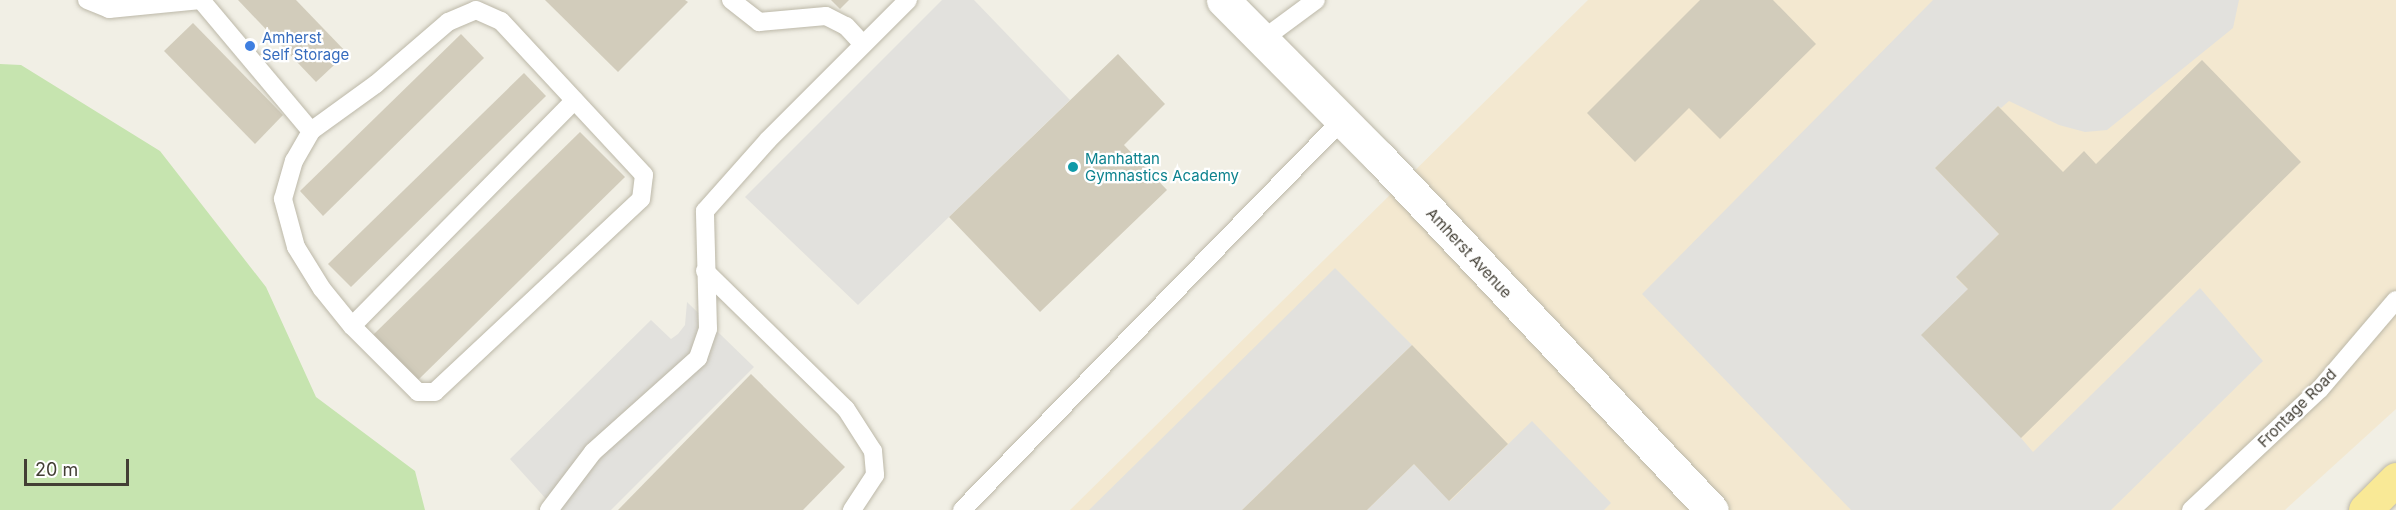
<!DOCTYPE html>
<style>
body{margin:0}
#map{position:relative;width:2396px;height:510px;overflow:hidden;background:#f1efe5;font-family:Inter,sans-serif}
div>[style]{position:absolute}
.commercial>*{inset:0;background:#f3e8d0}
.green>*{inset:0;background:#c6e4af}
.parking>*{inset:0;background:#e2e1dd}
.building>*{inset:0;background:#d2ccbb}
.roads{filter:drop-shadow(0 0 2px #bcb8a8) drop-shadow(0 0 2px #bcb8a8)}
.service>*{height:18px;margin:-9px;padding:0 9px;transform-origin:9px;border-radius:9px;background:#fff}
.minor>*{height:33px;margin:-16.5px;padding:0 16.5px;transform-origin:16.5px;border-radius:16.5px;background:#fff}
.primary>*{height:33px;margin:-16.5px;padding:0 16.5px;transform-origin:16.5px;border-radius:16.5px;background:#f9e996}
.dots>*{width:16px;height:16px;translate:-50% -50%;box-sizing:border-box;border:3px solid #fff;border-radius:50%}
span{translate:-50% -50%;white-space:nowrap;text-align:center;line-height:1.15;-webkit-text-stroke:4.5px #fff;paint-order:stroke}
.shop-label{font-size:15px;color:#366cbe}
.left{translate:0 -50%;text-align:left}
.culture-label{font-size:15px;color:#0d838f}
.street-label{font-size:15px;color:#433f35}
.scale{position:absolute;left:24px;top:459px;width:105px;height:27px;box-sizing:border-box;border:3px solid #433f35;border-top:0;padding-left:8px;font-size:18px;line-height:21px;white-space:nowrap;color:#433f35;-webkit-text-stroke:4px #fff;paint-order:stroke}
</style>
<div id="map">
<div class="commercial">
<i style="clip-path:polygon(1588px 0,2396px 0,2396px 409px,2285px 510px,1070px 510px)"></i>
</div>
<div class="green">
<i style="clip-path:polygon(0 64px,21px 65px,160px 151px,266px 287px,316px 397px,415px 471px,425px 510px,0 510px)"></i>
</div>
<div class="parking">
<i style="clip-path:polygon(942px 0,974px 0,1070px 100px,858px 305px,745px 197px)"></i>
<i style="clip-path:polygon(1933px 0,2239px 0,2233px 28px,2107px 130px,2085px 132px,2059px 125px,2009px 101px,2001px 108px,1998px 106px,1935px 168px,1999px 234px,1956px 278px,1968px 289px,2021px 438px,2033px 452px,2200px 288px,2263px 361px,2111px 510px,1851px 510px,1642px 294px)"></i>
<i style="clip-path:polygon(1335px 268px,1412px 345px,1242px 510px,1089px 510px)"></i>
<i style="clip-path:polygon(687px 302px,754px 367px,611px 510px,556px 510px,510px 459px,651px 320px,671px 339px,678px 334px,685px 325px)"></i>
<i style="clip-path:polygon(1532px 421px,1611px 503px,1604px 510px,1367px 510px,1414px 464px,1450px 501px)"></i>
</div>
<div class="building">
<i style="clip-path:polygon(238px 0,296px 0,347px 53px,316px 82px)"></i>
<i style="clip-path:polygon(545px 0,685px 0,688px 2px,618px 72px)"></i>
<i style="clip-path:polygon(831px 0,849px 0,840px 9px)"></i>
<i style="clip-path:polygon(1700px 0,1773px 0,1816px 44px,1720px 139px,1689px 108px,1635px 162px,1587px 113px)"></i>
<i style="clip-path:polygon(193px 23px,283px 115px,255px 144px,164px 51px)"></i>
<i style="clip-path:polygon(461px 34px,484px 58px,323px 216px,300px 191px)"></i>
<i style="clip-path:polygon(1118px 54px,1165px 104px,1124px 145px,1167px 190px,1040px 312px,949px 217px)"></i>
<i style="clip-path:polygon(2202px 60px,2301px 162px,2021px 438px,1921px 335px,1968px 289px,1956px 277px,1999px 234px,1935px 168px,1998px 106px,2063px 172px,2084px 151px,2096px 164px)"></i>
<i style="clip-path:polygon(524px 73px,546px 96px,351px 287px,328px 264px)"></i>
<i style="clip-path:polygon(580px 132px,625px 177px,418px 380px,373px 335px)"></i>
<i style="clip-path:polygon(1412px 345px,1508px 444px,1449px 501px,1414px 464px,1367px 510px,1242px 510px)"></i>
<i style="clip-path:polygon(751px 374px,845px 467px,803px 510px,618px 510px)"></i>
</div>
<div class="roads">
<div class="service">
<i style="left:87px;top:0;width:24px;rotate:22deg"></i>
<i style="left:109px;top:9px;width:92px;rotate:-5.6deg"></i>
<i style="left:201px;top:0;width:171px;rotate:50deg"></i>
<i style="left:731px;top:0;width:36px;rotate:38deg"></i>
<i style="left:759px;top:22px;width:67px;rotate:-5.1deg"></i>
<i style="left:826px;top:16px;width:22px;rotate:27deg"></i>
<i style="left:846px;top:26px;width:25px;rotate:47deg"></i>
<i style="left:476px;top:10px;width:27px;rotate:24deg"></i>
<i style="left:501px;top:21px;width:210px;rotate:47.1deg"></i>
<i style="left:644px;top:175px;width:24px;rotate:97deg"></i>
<i style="left:641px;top:199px;width:282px;rotate:136.9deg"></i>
<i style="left:435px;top:392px;width:17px;rotate:180deg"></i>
<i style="left:418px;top:392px;width:93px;rotate:-135deg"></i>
<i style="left:352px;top:326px;width:48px;rotate:-129deg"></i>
<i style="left:322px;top:289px;width:49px;rotate:-121.8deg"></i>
<i style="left:296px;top:247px;width:50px;rotate:-105.2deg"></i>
<i style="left:283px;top:199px;width:40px;rotate:-74deg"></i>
<i style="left:294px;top:161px;width:34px;rotate:-60deg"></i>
<i style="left:311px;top:131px;width:80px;rotate:-35.9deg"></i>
<i style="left:376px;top:84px;width:95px;rotate:-40.7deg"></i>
<i style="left:448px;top:22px;width:30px;rotate:-23deg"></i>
<i style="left:1262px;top:40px;width:67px;rotate:-36.5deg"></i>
<i style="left:705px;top:271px;width:197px;rotate:44.4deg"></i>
<i style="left:846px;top:409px;width:50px;rotate:57.3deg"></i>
<i style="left:873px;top:451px;width:24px;rotate:85deg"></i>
<i style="left:875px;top:475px;width:42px;rotate:123.3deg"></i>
<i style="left:352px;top:326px;width:317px;rotate:-45.4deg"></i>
<i style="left:549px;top:510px;width:73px;rotate:-52.8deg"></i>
<i style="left:593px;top:452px;width:141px;rotate:-41.8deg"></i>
<i style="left:698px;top:358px;width:31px;rotate:-71deg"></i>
<i style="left:708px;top:329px;width:118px;rotate:-91.5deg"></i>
<i style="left:705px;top:211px;width:95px;rotate:-48.4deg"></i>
<i style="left:768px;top:140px;width:198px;rotate:-45deg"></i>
<i style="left:962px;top:510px;width:545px;rotate:-45.74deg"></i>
<i style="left:2191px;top:510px;width:177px;rotate:-43.2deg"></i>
<i style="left:2320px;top:389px;width:117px;rotate:-49.5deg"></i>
</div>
<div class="minor">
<i style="left:1223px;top:0;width:221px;rotate:45.2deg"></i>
<i style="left:1379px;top:157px;width:485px;rotate:46.7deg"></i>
</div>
<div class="primary">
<i style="left:2365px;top:510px;width:44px;rotate:-45deg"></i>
</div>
</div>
<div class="dots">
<i style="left:250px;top:46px;background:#3f7fe0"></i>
<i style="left:1073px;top:167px;background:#0f9aa8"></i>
</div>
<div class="shop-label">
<span class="left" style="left:262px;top:46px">Amherst<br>Self Storage</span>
</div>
<div class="culture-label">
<span class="left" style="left:1085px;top:167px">Manhattan<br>Gymnastics Academy</span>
</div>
<div class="street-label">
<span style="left:1469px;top:253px;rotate:47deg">Amherst Avenue</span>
<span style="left:2297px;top:408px;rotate:-45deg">Frontage Road</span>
</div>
<div class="scale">20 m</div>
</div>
